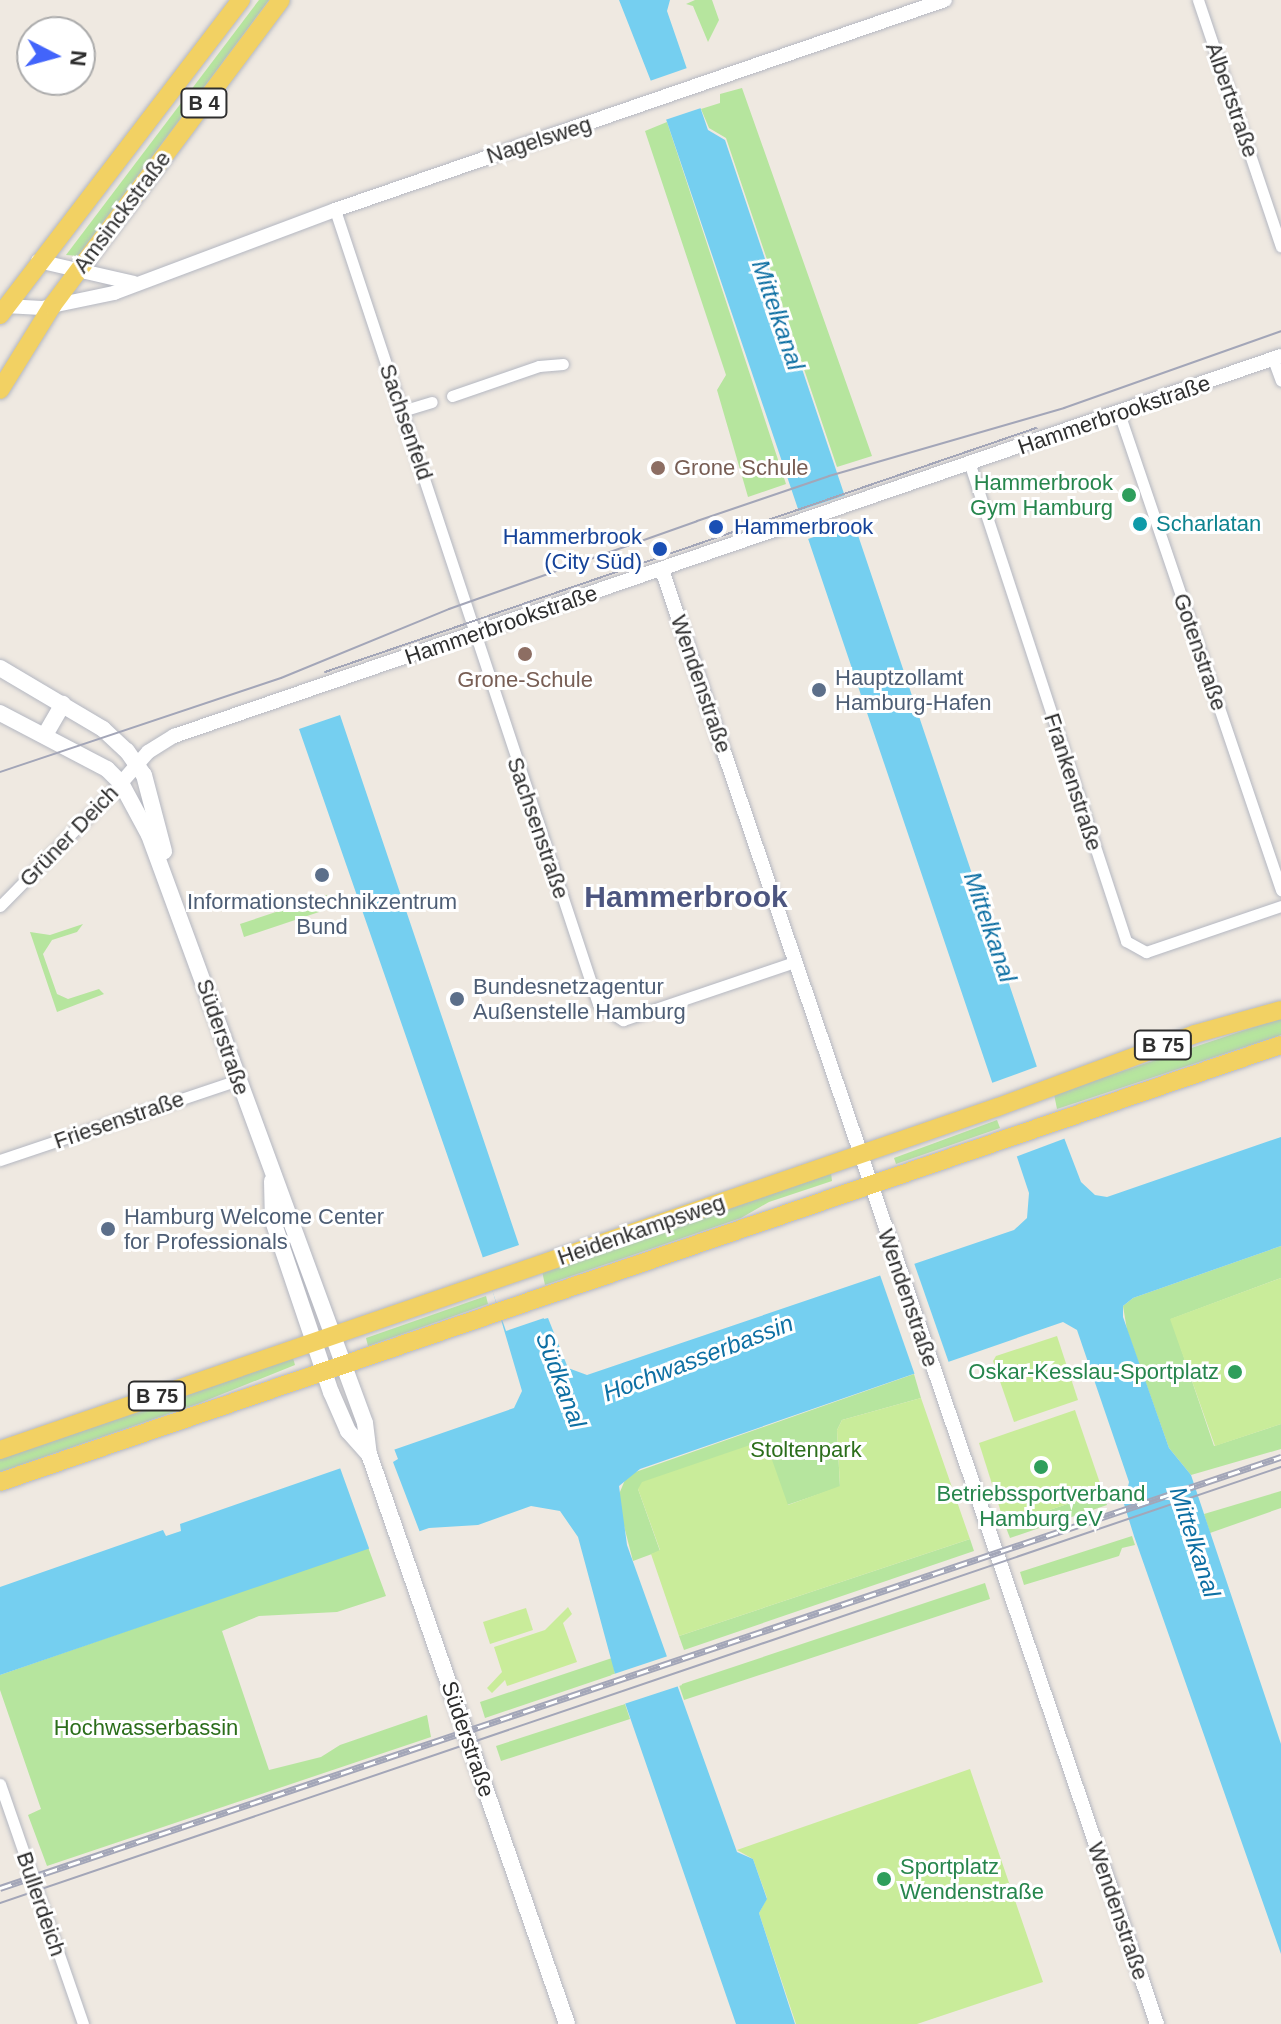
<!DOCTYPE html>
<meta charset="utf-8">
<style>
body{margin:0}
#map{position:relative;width:1281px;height:2024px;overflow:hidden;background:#efe9e1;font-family:Helvetica,sans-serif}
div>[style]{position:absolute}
.green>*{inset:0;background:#b6e59e}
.pitch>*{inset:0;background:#c9ec9a}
.water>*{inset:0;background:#75cff0}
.pier>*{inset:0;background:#efe9e1}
.roads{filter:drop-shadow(0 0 2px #b4b7c1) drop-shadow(0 0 2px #b4b7c1)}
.minor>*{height:11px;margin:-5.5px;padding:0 5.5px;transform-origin:5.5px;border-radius:5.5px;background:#fff}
.tertiary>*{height:14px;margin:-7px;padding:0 7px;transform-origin:7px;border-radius:7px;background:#fff}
.secondary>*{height:16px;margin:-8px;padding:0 8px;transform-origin:8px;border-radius:8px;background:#fff}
.primary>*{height:18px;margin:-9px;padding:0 9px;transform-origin:9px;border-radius:9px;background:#f2d163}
.tram>*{height:2px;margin:-1px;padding:0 1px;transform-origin:1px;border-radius:1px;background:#a3a6b8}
.rail>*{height:7px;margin-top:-3.5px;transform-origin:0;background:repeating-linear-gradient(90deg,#fff 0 12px,#a3a6b8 0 24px);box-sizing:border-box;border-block:2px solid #a3a6b8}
.dots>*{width:22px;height:22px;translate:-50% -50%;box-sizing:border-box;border:4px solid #fff;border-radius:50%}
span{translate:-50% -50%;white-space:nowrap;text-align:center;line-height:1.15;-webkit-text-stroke:6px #fff;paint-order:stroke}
.shield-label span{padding:2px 6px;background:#fff;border:2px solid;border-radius:6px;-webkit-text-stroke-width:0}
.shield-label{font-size:20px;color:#2e2e2e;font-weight:700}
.street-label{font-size:22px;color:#2e2e2e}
.education-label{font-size:22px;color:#785e54}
.left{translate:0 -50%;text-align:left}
.leisure-label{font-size:22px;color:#27864d}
.right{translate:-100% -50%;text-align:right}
.culture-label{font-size:22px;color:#0d838f}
.transit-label{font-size:22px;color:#164399}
.service-label{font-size:22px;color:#4e5e75}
.park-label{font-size:22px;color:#2c6e1b}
.water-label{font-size:24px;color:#0d6fa3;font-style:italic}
.district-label{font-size:30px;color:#4d5680;font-weight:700}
.north{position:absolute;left:16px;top:16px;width:80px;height:80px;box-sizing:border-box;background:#fff;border:2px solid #ababab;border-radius:50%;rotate:96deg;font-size:22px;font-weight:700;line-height:32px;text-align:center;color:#2e2e2e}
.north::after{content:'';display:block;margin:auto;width:28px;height:36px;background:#4264fb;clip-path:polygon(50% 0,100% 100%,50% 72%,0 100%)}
</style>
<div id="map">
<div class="green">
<i style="clip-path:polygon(259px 0,269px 0,78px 256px,66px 255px)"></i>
<i style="clip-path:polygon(695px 0,712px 0,719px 20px,708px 42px,693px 6px,686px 4px)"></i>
<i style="clip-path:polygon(742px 88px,872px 456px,837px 467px,726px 138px,709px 128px,701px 109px,720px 103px,720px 94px)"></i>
<i style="clip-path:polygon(667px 122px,786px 484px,748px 497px,717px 390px,726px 375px,645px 131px)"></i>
<i style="clip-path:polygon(327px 895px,331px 908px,244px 937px,240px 924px)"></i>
<i style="clip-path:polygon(83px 924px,77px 932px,52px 940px,43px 954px,57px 994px,68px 999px,99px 989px,104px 994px,57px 1012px,30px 932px,50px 935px)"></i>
<i style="clip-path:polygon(1281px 1018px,1281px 1035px,1057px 1109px,1054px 1094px)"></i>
<i style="clip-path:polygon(997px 1120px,1000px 1128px,896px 1164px,894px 1158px)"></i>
<i style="clip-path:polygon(831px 1173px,832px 1181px,769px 1202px,741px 1218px,545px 1285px,542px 1271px)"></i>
<i style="clip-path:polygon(1281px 1246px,1281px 1278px,1171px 1319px,1214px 1446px,1281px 1424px,1281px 1449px,1191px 1475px,1169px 1448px,1127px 1330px,1123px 1306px,1133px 1298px)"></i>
<i style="clip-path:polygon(486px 1296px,488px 1304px,368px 1346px,366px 1338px)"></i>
<i style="clip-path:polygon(293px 1358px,295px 1365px,200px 1403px,0 1472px,0 1459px,24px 1447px)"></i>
<i style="clip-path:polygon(914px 1374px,921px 1398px,842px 1420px,837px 1430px,840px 1487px,787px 1505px,638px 1489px,660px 1551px,633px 1561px,617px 1499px,627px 1475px)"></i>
<i style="clip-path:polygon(1281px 1491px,1281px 1508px,1210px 1533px,1204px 1514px)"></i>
<i style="clip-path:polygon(1103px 1492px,1107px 1505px,1010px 1538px,1005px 1525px)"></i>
<i style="clip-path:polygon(1132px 1536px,1135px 1545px,1122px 1548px,1119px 1556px,1024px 1585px,1020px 1572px)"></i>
<i style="clip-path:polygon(970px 1539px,974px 1551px,684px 1650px,679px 1636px)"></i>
<i style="clip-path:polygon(368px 1547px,386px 1596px,337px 1612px,259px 1616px,222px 1631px,269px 1770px,321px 1757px,340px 1745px,427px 1715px,431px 1737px,47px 1866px,28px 1815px,41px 1809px,0 1690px,0 1675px)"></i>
<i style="clip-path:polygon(985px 1583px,990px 1599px,684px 1700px,679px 1685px)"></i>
<i style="clip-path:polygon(612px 1658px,615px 1674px,485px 1718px,480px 1702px)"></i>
<i style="clip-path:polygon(625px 1704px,630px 1719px,501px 1761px,496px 1746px)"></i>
</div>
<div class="pitch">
<i style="clip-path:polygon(1281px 1278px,1281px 1424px,1215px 1446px,1170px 1319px)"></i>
<i style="clip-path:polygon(1057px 1336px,1078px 1400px,1014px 1422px,993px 1361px,996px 1356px)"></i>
<i style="clip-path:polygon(921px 1398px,970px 1539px,679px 1636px,651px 1554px,660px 1550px,638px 1489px,642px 1482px,765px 1440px,788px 1505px,840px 1486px,837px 1430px,842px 1420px)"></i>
<i style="clip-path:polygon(1075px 1410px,1103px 1492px,1005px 1525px,979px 1443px)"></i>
<i style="clip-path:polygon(568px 1607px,572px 1614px,563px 1623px,577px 1662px,507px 1686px,505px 1680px,492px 1693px,487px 1688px,502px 1672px,494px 1647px,545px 1630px)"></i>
<i style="clip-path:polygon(526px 1608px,533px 1630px,490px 1644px,483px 1622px)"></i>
<i style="clip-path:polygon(970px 1769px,1043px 1982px,917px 2024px,796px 2024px,759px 1913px,767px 1898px,753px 1859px,737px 1850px)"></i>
</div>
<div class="water">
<i style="clip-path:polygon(619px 0,670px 0,667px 11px,708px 130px,725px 140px,1037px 1067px,1081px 1182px,1095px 1195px,1107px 1197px,1281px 1137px,1281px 1246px,1133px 1298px,1123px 1306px,1123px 1317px,1169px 1448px,1191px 1475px,1281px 1744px,1281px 1954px,1134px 1536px,1124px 1504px,1129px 1482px,1077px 1330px,1063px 1322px,640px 1469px,619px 1486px,627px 1545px,737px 1852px,753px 1859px,767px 1899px,759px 1913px,795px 2024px,736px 2024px,615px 1674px,578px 1537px,560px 1511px,531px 1506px,478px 1525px,429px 1528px,0 1675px,0 1587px,163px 1530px,166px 1536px,181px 1531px,180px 1524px,514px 1408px,522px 1391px,482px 1255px,299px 729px,340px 715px,544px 1319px,548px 1318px,568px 1368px,587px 1375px,1014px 1230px,1027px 1218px,1029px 1193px,992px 1082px,667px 122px)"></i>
</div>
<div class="pier">
<i style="clip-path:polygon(690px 67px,704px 107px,662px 121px,644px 83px)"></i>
<i style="clip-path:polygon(849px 494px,858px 522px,805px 540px,795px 512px)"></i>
<i style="clip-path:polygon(1041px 1065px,1066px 1138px,1015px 1157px,989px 1084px)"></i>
<i style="clip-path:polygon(522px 1244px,547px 1317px,506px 1331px,481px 1258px)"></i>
<i style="clip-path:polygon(914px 1263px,950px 1366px,916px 1378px,880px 1275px)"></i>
<i style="clip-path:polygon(393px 1446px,398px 1459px,393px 1462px,421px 1535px,370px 1551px,339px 1465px)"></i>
<i style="clip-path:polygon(671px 1655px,682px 1685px,621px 1705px,611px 1675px)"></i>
</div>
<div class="roads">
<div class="minor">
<i style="left:1198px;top:0;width:260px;rotate:71.4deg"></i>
<i style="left:335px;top:210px;width:836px;rotate:71.67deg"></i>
<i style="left:598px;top:1004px;width:30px;rotate:33deg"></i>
<i style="left:623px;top:1020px;width:181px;rotate:-18.7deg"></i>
<i style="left:1273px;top:359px;width:23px;rotate:70deg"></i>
<i style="left:452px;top:396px;width:92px;rotate:-19deg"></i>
<i style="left:539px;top:366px;width:24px;rotate:-5deg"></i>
<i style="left:402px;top:411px;width:31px;rotate:-17deg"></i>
<i style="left:1119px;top:413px;width:504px;rotate:71.24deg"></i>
<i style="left:970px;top:465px;width:501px;rotate:71.85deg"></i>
<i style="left:1126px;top:941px;width:23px;rotate:29deg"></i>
<i style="left:1146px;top:952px;width:143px;rotate:-18.8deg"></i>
<i style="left:0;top:906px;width:173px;rotate:-45.5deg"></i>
<i style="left:0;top:1160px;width:251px;rotate:-18.6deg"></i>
<i style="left:0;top:1784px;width:254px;rotate:70.9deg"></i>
</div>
<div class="tertiary">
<i style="left:38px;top:261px;width:98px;rotate:12.9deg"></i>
<i style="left:5px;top:306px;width:37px;rotate:3deg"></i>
<i style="left:42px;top:308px;width:74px;rotate:-11.8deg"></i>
<i style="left:114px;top:293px;width:236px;rotate:-20.6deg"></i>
<i style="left:335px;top:210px;width:645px;rotate:-19deg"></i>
<i style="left:662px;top:570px;width:1536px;rotate:71.2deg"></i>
<i style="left:121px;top:783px;width:41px;rotate:-48.9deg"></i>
<i style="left:148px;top:752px;width:31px;rotate:-32deg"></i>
<i style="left:174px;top:736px;width:1170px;rotate:-18.95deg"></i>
</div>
<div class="secondary">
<i style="left:0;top:668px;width:120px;rotate:30.6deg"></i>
<i style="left:103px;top:729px;width:33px;rotate:43deg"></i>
<i style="left:127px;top:751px;width:29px;rotate:55deg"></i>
<i style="left:144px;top:775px;width:79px;rotate:75.3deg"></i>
<i style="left:0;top:713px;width:121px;rotate:27.6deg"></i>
<i style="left:107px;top:769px;width:20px;rotate:45deg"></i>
<i style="left:121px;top:783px;width:59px;rotate:61.7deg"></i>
<i style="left:149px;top:835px;width:626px;rotate:69.83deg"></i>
<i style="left:365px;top:1423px;width:31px;rotate:83deg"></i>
<i style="left:369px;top:1454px;width:603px;rotate:70.84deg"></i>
<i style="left:45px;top:735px;width:36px;rotate:-60deg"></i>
<i style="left:272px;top:1181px;width:40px;rotate:88.6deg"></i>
<i style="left:273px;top:1221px;width:181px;rotate:71.3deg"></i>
<i style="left:331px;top:1392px;width:43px;rotate:66.4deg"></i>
<i style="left:348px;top:1431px;width:31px;rotate:48deg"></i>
</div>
<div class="primary">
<i style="left:0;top:315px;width:397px;rotate:-52.6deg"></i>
<i style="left:0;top:390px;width:99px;rotate:-58.2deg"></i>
<i style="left:52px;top:306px;width:382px;rotate:-53.2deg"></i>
<i style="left:0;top:1450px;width:1055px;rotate:-18.97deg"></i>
<i style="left:998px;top:1107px;width:210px;rotate:-20.3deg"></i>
<i style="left:1195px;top:1034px;width:89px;rotate:-15.6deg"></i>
<i style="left:0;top:1482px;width:1353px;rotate:-18.84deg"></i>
</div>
</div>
<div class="tram">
<i style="left:325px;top:672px;width:752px;rotate:-18.94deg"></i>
<i style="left:0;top:772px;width:296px;rotate:-18.5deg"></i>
<i style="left:281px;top:678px;width:182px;rotate:-22.3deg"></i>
<i style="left:449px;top:609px;width:263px;rotate:-19.5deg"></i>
<i style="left:697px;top:521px;width:139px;rotate:-18.8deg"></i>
<i style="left:829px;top:476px;width:245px;rotate:-16.1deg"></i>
<i style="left:1064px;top:408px;width:230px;rotate:-19.5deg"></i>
<i style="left:0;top:1903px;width:1353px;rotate:-18.8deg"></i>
</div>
<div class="rail">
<i style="left:0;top:1888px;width:1352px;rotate:-18.6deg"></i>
</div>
<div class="dots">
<i style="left:658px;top:468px;background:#8d6e63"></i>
<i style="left:1129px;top:495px;background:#2e9e5b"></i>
<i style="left:1140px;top:524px;background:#0f9aa8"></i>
<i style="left:716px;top:527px;background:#1a4fb4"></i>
<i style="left:660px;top:549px;background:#1a4fb4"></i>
<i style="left:525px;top:654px;background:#8d6e63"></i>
<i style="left:819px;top:690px;background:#5c6f8a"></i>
<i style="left:322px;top:875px;background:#5c6f8a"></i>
<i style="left:457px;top:999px;background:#5c6f8a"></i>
<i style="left:108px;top:1229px;background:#5c6f8a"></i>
<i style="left:1235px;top:1372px;background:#2e9e5b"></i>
<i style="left:1041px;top:1467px;background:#2e9e5b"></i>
<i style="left:884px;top:1879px;background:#2e9e5b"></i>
</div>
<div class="shield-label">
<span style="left:204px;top:103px">B 4</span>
<span style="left:1163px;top:1045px">B 75</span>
<span style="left:157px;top:1396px">B 75</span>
</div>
<div class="street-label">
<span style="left:1232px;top:100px;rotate:71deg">Albertstraße</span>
<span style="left:539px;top:140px;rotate:-18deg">Nagelsweg</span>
<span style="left:122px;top:212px;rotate:-53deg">Amsinckstraße</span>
<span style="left:1114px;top:415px;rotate:-19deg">Hammerbrookstraße</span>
<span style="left:406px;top:422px;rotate:71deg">Sachsenfeld</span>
<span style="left:501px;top:625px;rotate:-19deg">Hammerbrookstraße</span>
<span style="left:1200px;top:652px;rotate:71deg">Gotenstraße</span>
<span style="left:701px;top:684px;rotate:71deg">Wendenstraße</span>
<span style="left:1073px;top:782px;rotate:72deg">Frankenstraße</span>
<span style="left:538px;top:828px;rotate:71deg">Sachsenstraße</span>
<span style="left:69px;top:836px;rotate:-46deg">Grüner Deich</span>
<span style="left:223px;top:1037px;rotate:71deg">Süderstraße</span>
<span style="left:119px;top:1120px;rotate:-19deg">Friesenstraße</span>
<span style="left:641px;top:1230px;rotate:-19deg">Heidenkampsweg</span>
<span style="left:908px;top:1298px;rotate:71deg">Wendenstraße</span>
<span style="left:468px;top:1739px;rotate:71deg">Süderstraße</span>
<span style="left:41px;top:1904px;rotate:71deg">Bullerdeich</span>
<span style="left:1118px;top:1911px;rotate:71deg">Wendenstraße</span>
</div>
<div class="education-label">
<span class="left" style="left:674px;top:468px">Grone Schule</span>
<span style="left:525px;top:680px">Grone-Schule</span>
</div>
<div class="leisure-label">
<span class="right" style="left:1113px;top:495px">Hammerbrook<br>Gym Hamburg</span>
<span class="right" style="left:1219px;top:1372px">Oskar-Kesslau-Sportplatz</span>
<span style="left:1041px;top:1506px">Betriebssportverband<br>Hamburg eV</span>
<span class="left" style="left:900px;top:1879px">Sportplatz<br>Wendenstraße</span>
</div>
<div class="culture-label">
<span class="left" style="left:1156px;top:524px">Scharlatan</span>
</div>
<div class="transit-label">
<span class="left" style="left:734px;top:527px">Hammerbrook</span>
<span class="right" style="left:642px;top:549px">Hammerbrook<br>(City Süd)</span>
</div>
<div class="service-label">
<span class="left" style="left:835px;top:690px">Hauptzollamt<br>Hamburg-Hafen</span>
<span style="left:322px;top:914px">Informationstechnikzentrum<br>Bund</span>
<span class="left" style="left:473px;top:999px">Bundesnetzagentur<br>Außenstelle Hamburg</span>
<span class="left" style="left:124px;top:1229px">Hamburg Welcome Center<br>for Professionals</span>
</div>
<div class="park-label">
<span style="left:806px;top:1450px">Stoltenpark</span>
<span style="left:146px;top:1728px">Hochwasserbassin</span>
</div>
<div class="water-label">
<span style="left:778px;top:315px;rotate:71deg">Mittelkanal</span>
<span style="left:990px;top:927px;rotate:71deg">Mittelkanal</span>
<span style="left:698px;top:1358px;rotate:-21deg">Hochwasserbassin</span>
<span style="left:561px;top:1380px;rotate:69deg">Südkanal</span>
<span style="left:1195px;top:1542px;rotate:72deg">Mittelkanal</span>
</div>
<div class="district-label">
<span style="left:686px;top:897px">Hammerbrook</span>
</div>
<div class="north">N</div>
</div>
